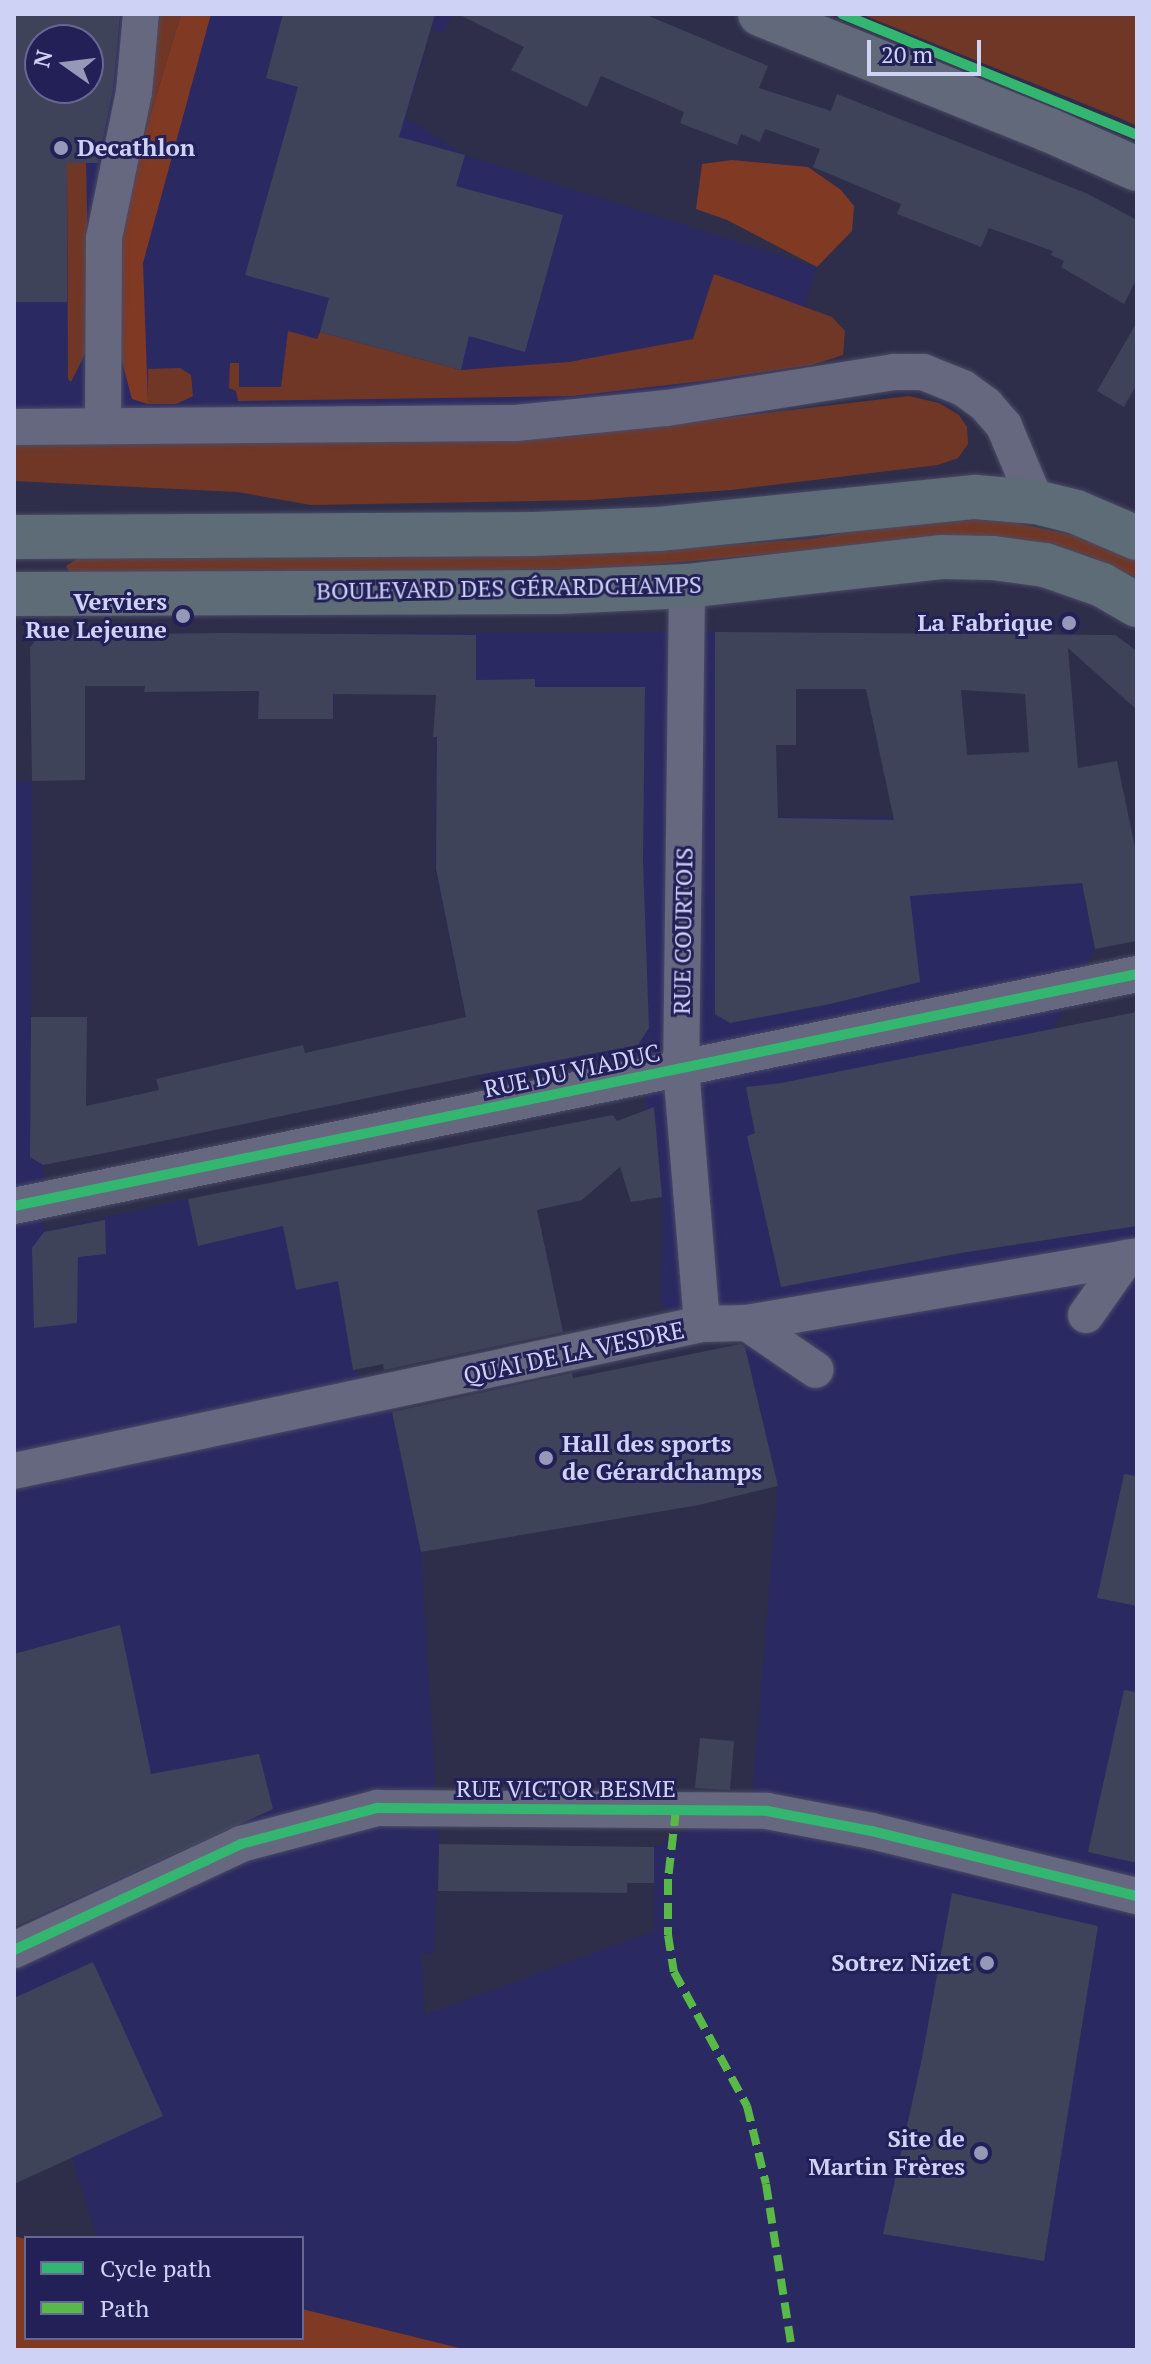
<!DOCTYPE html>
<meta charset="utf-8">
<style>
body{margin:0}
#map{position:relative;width:1151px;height:2364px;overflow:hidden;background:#2e2d4a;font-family:"PT Serif",serif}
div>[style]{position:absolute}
.built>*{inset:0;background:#2b2962}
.green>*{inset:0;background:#713726}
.forest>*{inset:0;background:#803922}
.building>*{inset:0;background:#3e435a}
.roads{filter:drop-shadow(0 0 2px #4b4b65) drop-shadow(0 0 2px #4b4b65)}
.minor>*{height:36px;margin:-18px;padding:0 18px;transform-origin:18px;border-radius:18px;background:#666880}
.major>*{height:44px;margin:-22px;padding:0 22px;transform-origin:22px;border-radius:22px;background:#62697a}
.highway>*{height:44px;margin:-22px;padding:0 22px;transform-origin:22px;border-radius:22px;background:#5e6c78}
.quiet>*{height:8px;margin-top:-4px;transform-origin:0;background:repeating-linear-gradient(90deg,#58b947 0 16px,transparent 0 24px)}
.cycleway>*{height:10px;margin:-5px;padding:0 5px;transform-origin:5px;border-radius:5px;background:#33b770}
.dots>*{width:22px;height:22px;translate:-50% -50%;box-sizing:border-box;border:4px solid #222057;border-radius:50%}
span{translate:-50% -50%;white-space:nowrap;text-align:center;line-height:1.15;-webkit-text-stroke:6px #222057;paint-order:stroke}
.poi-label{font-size:24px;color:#ced2f5;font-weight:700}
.left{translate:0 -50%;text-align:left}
.right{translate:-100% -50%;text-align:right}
.street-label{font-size:24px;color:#ced2f5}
.frame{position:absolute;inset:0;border:16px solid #ced2f5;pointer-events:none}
.legend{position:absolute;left:24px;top:2236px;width:280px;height:104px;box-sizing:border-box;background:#222057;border:2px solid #676796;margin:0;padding:10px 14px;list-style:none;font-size:24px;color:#ced2f5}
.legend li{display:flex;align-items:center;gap:16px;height:40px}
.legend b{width:40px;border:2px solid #676796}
.north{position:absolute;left:24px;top:24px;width:80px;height:80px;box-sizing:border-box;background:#222057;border:2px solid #676796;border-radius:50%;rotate:284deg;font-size:22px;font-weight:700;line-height:32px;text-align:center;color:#ced2f5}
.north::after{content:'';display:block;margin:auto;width:28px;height:36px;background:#9698b9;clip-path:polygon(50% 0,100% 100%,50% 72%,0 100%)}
.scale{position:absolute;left:867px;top:40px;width:114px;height:36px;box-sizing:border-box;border:4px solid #ced2f5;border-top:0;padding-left:10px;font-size:24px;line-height:28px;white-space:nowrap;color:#ced2f5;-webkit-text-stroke:6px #222057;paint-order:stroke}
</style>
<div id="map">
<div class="built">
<i style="clip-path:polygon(evenodd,14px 14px,454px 14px,441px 34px,421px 23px,407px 52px,424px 57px,406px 118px,465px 155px,817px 267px,768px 415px,599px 435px,487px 440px,14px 440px,14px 14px,40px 40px,88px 40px,88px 88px,40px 88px,40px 40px)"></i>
<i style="clip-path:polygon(715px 632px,715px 1013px,773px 1013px,831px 1004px,778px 817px,893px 817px,962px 735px,967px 755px,1029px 752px,1062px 787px,1095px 949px,1054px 1028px,1068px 1087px,1084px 1234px,1137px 1226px,1137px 2350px,467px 2350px,302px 2309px,302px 2238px,97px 2238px,72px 2158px,14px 2032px,14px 1932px,40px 1920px,14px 1861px,14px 781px,32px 781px,30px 1156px,43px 1165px,44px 1231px,188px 1199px,482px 1143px,354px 1370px,393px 1412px,421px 1552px,439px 1844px,434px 1953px,421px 1954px,425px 2015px,654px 1931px,654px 1847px,752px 1799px,778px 1486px,744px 1342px,661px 1307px,662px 1197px,654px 1116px,646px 1110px,645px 1056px,478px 1077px,435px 868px,436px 692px,334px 694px,333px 719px,258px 719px,259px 634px)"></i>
</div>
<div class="green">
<i style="clip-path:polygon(160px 14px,181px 14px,133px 172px,154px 58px)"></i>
<i style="clip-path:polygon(861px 14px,1137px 14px,1137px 126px,1122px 119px)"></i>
<i style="clip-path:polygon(67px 163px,86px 163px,90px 344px,71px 382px,68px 379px)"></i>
<i style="clip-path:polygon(714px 274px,832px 317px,845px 331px,843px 355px,812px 365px,703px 381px,572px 396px,238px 401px,236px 391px,229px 388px,230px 363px,239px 363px,239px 387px,281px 387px,288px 331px,317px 339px,320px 332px,461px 370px,569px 362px,693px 339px)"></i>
<i style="clip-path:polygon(180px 368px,191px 375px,193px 396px,176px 404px,148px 404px,148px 369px)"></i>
<i style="clip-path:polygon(909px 396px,939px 403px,959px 415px,967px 427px,968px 444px,958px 458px,938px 465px,731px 490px,588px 500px,311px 505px,237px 492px,14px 481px,14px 440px,557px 438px)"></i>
<i style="clip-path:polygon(973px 520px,1007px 521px,1082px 537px,1137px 559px,1137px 578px,1092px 557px,1052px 546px,978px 535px,603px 569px,70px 573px,66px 566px,81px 556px,635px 551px,811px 539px,879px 527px)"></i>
</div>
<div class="forest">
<i style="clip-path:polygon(181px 14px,211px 14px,143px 263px,148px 404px,132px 399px,118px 347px,114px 255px,133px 172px)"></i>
<i style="clip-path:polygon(732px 160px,808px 167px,841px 190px,854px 206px,852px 231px,817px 267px,727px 220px,696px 209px,702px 164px)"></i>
<i style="clip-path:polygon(14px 2236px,26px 2239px,26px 2338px,302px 2338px,302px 2309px,467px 2350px,14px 2350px)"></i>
</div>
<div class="building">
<i style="clip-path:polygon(evenodd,14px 14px,120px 14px,113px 89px,98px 163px,67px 163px,67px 302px,14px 302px,14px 14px,40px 40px,88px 40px,88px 88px,40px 88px,40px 40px)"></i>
<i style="clip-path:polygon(283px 14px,435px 14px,399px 137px,465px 155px,456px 186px,563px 215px,525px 352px,469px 336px,461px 370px,320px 332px,329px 298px,245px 275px,298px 87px,266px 78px)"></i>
<i style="clip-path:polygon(458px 14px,644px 14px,768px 66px,759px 88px,831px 111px,837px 94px,1088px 194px,1137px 220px,1137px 278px,1124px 304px,1061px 267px,1064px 261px,1051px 255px,1053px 251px,989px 228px,981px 247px,897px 214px,901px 204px,813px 167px,820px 149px,765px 129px,760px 142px,741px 134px,737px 145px,680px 123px,684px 112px,601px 76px,587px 107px,511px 70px,524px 47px)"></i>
<i style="clip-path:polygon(1137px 322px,1137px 384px,1124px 407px,1097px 391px)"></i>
<i style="clip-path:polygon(evenodd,715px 632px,1115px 635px,1137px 651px,1137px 710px,1068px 648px,1078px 768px,1117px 761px,1137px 857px,1137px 941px,1095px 949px,1082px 883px,910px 896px,920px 982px,830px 1004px,730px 1023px,715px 1014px,715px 632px,796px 689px,866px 689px,894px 820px,778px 818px,776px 745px,796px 745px,796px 689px,715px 632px,961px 690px,1025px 694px,1029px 752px,967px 755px,961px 690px)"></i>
<i style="clip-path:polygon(225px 633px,476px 635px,476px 680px,535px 679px,535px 687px,645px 687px,643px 861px,649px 1028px,638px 1045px,478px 1075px,110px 1152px,43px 1165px,30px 1157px,31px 1017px,87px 1017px,86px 1106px,159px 1090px,156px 1079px,303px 1045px,305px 1053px,466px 1017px,436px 869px,437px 737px,433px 737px,436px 695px,333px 694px,333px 719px,258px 719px,259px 691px,144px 692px,145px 686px,85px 686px,85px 780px,32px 781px,30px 647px,40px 635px)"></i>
<i style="clip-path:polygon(1137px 1012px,1137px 1226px,961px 1253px,781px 1287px,747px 1136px,755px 1133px,746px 1087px,781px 1083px)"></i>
<i style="clip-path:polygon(654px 1107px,662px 1197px,631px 1202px,620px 1167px,582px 1200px,537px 1210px,563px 1332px,384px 1370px,383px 1364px,353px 1370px,338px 1281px,296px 1290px,283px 1226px,198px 1246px,188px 1199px,613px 1115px,617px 1121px)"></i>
<i style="clip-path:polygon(105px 1220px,106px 1254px,78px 1257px,77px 1323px,34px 1328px,32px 1248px,44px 1232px)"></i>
<i style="clip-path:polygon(741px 1344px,745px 1347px,778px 1486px,699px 1505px,421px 1552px,392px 1412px,572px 1373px,573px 1378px)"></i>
<i style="clip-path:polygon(1124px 1474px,1137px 1476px,1137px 1606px,1097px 1598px)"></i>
<i style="clip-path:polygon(120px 1625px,151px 1774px,259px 1754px,273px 1809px,14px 1927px,14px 1654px)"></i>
<i style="clip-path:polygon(1124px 1690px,1137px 1692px,1137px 1863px,1088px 1852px)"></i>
<i style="clip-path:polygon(700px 1738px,734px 1741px,730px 1790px,695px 1788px)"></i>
<i style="clip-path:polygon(439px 1844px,654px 1847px,654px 1883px,627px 1883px,627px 1893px,438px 1891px)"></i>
<i style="clip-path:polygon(952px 1893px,1098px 1926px,1044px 2261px,883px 2234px,922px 2058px)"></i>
<i style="clip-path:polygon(93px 1962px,163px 2116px,14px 2184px,14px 1998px)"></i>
</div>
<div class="roads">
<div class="minor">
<i style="left:103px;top:426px;width:188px;rotate:-89.7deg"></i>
<i style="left:104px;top:238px;width:149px;rotate:-78.4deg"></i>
<i style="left:134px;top:92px;width:78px;rotate:-84.9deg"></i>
<i style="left:14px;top:427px;width:502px;rotate:-0.46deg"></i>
<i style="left:516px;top:423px;width:152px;rotate:-5.7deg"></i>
<i style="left:667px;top:408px;width:230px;rotate:-9deg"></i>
<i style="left:894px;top:372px;width:29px"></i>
<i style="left:923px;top:372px;width:43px;rotate:21.8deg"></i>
<i style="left:963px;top:388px;width:29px;rotate:36deg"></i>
<i style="left:986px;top:405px;width:28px;rotate:49deg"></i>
<i style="left:1004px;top:426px;width:82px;rotate:67.2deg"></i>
<i style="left:687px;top:586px;width:482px;rotate:90.7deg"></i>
<i style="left:681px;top:1068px;width:257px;rotate:85.3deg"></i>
<i style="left:14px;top:1206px;width:1147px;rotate:-11.67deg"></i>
<i style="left:1086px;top:1315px;width:70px;rotate:-54.9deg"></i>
<i style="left:747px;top:1323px;width:83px;rotate:34.3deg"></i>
<i style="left:14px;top:1471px;width:704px;rotate:-12.06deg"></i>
<i style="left:702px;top:1324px;width:45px;rotate:-1.3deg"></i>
<i style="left:747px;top:1323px;width:396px;rotate:-9.7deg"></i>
<i style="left:14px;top:1950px;width:251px;rotate:-25deg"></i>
<i style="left:241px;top:1844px;width:141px;rotate:-14.8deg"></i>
<i style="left:377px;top:1808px;width:390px;rotate:0.4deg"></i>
<i style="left:767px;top:1811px;width:107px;rotate:10.8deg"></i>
<i style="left:872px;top:1831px;width:273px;rotate:13.8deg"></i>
</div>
<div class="major">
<i style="left:760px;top:14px;width:311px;rotate:21.9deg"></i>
<i style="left:1049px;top:130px;width:96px;rotate:23.9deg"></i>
</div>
<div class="highway">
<i style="left:14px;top:537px;width:520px;rotate:-0.33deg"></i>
<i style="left:534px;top:534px;width:125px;rotate:-2.3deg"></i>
<i style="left:659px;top:529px;width:318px;rotate:-5.8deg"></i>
<i style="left:975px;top:497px;width:61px;rotate:4.7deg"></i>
<i style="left:1036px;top:502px;width:41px;rotate:14deg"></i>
<i style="left:1076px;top:512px;width:66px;rotate:23.1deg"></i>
<i style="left:14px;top:594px;width:546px;rotate:-0.21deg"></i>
<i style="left:560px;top:592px;width:127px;rotate:-2.7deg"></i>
<i style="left:687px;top:586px;width:257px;rotate:-6.5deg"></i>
<i style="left:942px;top:557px;width:51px;rotate:1.1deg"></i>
<i style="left:993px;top:558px;width:52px;rotate:7.7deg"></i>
<i style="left:1045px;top:565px;width:60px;rotate:19.3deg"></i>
<i style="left:1102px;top:585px;width:40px;rotate:29.7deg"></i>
</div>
</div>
<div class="quiet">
<i style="left:676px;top:1810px;width:69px;rotate:96.6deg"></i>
<i style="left:668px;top:1879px;width:56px;rotate:90deg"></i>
<i style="left:668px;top:1935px;width:37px;rotate:81deg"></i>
<i style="left:674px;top:1972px;width:153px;rotate:61.4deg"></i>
<i style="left:747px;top:2106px;width:80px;rotate:76.3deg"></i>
<i style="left:766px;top:2184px;width:168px;rotate:81.1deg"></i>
</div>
<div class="cycleway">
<i style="left:842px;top:14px;width:319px;rotate:22.3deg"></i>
<i style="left:14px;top:1206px;width:1147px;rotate:-11.67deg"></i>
<i style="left:14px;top:1950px;width:251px;rotate:-25deg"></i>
<i style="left:241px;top:1844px;width:141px;rotate:-14.8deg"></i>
<i style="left:377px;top:1808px;width:390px;rotate:0.4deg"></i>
<i style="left:767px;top:1811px;width:107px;rotate:10.8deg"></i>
<i style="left:872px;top:1831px;width:273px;rotate:13.8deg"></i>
</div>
<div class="dots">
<i style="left:61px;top:148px;background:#9698b9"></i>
<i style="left:183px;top:616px;background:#9698b9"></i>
<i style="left:1069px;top:623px;background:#9698b9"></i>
<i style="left:546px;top:1458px;background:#9698b9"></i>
<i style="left:987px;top:1963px;background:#9698b9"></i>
<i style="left:981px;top:2153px;background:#9698b9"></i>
</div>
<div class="poi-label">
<span class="left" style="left:77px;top:148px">Decathlon</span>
<span class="right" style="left:167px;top:616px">Verviers<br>Rue Lejeune</span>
<span class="right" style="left:1053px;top:623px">La Fabrique</span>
<span class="left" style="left:562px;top:1458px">Hall des sports<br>de Gérardchamps</span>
<span class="right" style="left:971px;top:1963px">Sotrez Nizet</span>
<span class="right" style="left:965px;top:2153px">Site de<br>Martin Frères</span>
</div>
<div class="street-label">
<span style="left:509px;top:588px;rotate:-1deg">BOULEVARD DES GÉRARDCHAMPS</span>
<span style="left:683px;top:931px;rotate:-89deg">RUE COURTOIS</span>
<span style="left:572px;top:1071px;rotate:-12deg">RUE DU VIADUC</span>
<span style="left:574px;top:1353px;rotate:-12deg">QUAI DE LA VESDRE</span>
<span style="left:566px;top:1789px">RUE VICTOR BESME</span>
</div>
<div class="frame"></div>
<ul class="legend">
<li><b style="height:10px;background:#33b770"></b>Cycle path</li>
<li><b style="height:10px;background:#58b947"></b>Path</li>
</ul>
<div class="north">N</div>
<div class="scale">20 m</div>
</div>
